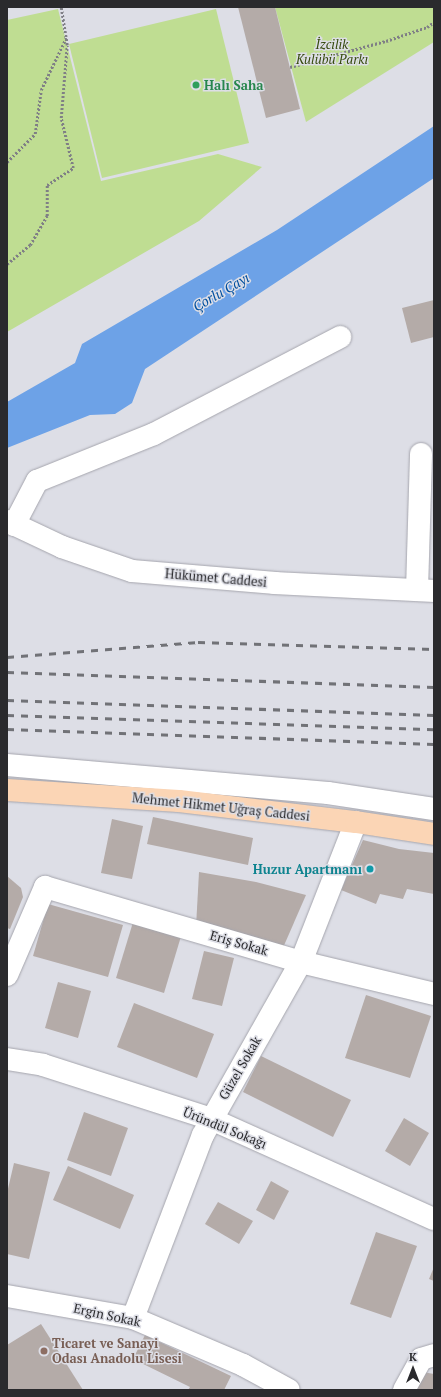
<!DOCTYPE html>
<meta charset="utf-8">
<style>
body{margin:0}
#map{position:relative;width:441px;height:1397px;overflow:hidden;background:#dddee6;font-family:"PT Serif",serif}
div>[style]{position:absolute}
.green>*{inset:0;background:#bfdd92}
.water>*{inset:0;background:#6da2e7}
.building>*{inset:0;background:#b4aba8}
.path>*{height:2.5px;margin-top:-1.25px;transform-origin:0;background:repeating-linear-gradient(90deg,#7f7f85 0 2px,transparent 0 4px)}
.roads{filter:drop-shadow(0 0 1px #a5a5ad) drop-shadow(0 0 1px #a5a5ad)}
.minor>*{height:22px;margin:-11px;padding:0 11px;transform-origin:11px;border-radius:11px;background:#fff}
.major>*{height:22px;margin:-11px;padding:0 11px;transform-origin:11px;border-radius:11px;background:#fbd5b5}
.rail>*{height:3px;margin-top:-1.5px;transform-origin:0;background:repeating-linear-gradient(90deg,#717277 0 7px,transparent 0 14px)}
.dots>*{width:11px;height:11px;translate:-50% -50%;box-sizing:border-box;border:2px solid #dddee6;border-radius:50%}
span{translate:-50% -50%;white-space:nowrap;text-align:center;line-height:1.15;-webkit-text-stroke:3px #dddee6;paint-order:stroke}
.park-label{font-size:13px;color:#364b0d;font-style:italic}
.leisure-label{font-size:13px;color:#27864d;font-weight:700}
.left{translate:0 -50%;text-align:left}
.street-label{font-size:13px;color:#2a2a2d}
.culture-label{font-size:13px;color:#0d838f;font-weight:700}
.right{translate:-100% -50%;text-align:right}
.education-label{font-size:13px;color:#785e54;font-weight:700}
.water-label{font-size:14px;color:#004f9f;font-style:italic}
.frame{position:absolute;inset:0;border:8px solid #2a2a2d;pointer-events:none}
.north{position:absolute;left:393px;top:1349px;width:40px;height:40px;-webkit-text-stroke:3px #dddee6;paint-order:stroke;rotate:0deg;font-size:11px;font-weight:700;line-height:16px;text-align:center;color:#2a2a2d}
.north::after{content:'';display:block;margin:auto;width:14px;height:18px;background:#2a2a2d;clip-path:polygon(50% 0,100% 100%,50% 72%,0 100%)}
</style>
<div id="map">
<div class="green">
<i style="clip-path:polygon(275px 7px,434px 7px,434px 42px,306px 122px)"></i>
<i style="clip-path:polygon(58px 9px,101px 181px,218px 154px,262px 167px,199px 221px,7px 332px,7px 20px)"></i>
<i style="clip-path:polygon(216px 9px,249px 143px,102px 178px,69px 44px)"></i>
</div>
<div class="water">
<i style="clip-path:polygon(434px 126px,434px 178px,145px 369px,132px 403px,115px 414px,90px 415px,7px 448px,7px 402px,75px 363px,82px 344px,277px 230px)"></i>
</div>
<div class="building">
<i style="clip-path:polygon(238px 7px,275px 7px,300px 109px,266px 118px)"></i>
<i style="clip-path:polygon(434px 300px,434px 337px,411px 343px,402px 308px)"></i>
<i style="clip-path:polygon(153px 817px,253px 838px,248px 865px,147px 844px)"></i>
<i style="clip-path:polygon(112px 819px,143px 826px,132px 879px,101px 873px)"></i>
<i style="clip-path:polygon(363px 840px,399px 849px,434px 853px,434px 894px,407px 889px,403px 899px,380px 894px,376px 904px,341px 890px)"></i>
<i style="clip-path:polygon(199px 872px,256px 882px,306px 895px,282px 950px,196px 927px)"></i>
<i style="clip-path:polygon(7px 876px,21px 888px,23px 897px,10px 929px,7px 928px)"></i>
<i style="clip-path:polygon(48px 904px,123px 925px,108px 977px,33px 956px)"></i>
<i style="clip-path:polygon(134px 919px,182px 933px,164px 993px,116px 978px)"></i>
<i style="clip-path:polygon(204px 951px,234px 958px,222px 1006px,192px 999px)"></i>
<i style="clip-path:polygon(58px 982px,91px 991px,78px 1038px,45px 1028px)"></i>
<i style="clip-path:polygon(366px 995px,431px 1016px,410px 1078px,345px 1058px)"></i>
<i style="clip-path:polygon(134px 1003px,214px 1034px,197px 1078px,117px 1047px)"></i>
<i style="clip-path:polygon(261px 1056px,351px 1100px,333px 1137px,243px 1092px)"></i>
<i style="clip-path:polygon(84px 1112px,128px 1128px,111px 1176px,67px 1160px)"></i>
<i style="clip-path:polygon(404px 1118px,429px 1133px,410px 1166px,385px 1151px)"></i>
<i style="clip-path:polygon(14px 1163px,50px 1172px,29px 1259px,7px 1254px,7px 1193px)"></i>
<i style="clip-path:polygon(68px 1166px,134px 1195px,120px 1229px,53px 1200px)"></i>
<i style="clip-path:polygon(271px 1181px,289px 1191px,274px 1220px,256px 1210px)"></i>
<i style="clip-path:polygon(218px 1202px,253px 1221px,239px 1244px,205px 1224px)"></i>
<i style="clip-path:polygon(376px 1232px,417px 1246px,391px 1318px,350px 1304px)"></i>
<i style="clip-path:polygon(434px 1267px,434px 1281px,429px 1279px)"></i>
<i style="clip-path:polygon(41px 1324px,83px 1390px,7px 1390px,7px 1345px)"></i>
<i style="clip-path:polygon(145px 1335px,231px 1376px,224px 1390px,188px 1390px,190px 1387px,133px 1359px)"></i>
<i style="clip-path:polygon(417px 1371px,434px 1374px,434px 1390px,413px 1390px)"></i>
</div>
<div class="path">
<i style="left:290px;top:67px;width:99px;rotate:-15.2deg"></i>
<i style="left:386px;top:41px;width:43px;rotate:-18.9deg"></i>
<i style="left:427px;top:27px;width:9px;rotate:-36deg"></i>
<i style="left:7px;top:162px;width:40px;rotate:-45deg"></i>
<i style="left:35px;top:134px;width:44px;rotate:-82.2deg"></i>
<i style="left:41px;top:90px;width:58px;rotate:-64.3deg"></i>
<i style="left:7px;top:264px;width:30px;rotate:-40deg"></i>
<i style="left:30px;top:245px;width:34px;rotate:-60deg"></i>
<i style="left:47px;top:216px;width:31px;rotate:-90deg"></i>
<i style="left:47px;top:185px;width:31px;rotate:-33deg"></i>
<i style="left:73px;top:168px;width:51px;rotate:-103.5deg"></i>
<i style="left:61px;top:118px;width:73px;rotate:-85.3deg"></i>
<i style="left:67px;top:45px;width:38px;rotate:-99deg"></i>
</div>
<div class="roads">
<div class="minor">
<i style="left:7px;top:521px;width:61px;rotate:25.3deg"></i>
<i style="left:62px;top:547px;width:74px;rotate:18.9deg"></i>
<i style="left:132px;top:571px;width:144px;rotate:4.8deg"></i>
<i style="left:275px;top:583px;width:159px;rotate:2.9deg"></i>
<i style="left:14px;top:525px;width:50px;rotate:-62.4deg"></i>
<i style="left:37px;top:481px;width:126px;rotate:-21.9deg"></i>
<i style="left:154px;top:434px;width:210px;rotate:-27.5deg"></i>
<i style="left:417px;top:590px;width:136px;rotate:-88.3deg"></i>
<i style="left:7px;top:765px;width:322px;rotate:5deg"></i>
<i style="left:328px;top:793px;width:107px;rotate:8.6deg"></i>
<i style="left:7px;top:975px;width:96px;rotate:-66.6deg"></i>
<i style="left:45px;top:887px;width:267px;rotate:16.3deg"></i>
<i style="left:301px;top:962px;width:137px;rotate:13.5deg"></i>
<i style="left:7px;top:1059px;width:36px;rotate:9deg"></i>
<i style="left:43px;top:1065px;width:176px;rotate:17.8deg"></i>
<i style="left:211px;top:1119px;width:244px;rotate:24.2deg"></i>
<i style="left:7px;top:1296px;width:128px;rotate:9.9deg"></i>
<i style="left:133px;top:1318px;width:120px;rotate:23.1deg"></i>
<i style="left:243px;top:1365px;width:52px;rotate:28.5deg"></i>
<i style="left:133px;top:1318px;width:196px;rotate:-69.1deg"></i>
<i style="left:203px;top:1135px;width:199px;rotate:-60.5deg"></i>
<i style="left:301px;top:962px;width:150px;rotate:-68.6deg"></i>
<i style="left:404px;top:1390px;width:35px;rotate:-61deg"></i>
<i style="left:421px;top:1359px;width:14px;rotate:-17deg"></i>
</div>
<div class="major">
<i style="left:7px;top:790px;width:172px;rotate:3.7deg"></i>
<i style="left:179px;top:801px;width:178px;rotate:6.8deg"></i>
<i style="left:356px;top:822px;width:79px;rotate:8.7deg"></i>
</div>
</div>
<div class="rail">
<i style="left:7px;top:657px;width:192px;rotate:-4.5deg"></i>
<i style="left:198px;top:642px;width:236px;rotate:1.7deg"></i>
<i style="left:7px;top:672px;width:427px;rotate:2deg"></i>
<i style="left:7px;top:700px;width:427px;rotate:2deg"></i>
<i style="left:7px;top:715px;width:427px;rotate:1.9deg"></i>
<i style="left:7px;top:729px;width:427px;rotate:2deg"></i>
</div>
<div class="dots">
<i style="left:196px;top:85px;background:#2e9e5b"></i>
<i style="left:370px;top:869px;background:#0f9aa8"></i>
<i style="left:44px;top:1351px;background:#8d6e63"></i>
</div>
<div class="park-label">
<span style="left:332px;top:52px">İzcilik<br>Kulübü Parkı</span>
</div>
<div class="leisure-label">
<span class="left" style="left:204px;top:85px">Halı Saha</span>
</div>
<div class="street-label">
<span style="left:216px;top:578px;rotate:5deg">Hükümet Caddesi</span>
<span style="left:221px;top:807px;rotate:6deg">Mehmet Hikmet Uğraş Caddesi</span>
<span style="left:239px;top:943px;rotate:16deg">Eriş Sokak</span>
<span style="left:240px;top:1068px;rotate:-60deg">Güzel Sokak</span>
<span style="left:225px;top:1128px;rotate:22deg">Üründül Sokağı</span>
<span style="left:107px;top:1315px;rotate:12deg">Ergin Sokak</span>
</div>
<div class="culture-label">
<span class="right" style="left:362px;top:869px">Huzur Apartmanı</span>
</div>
<div class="education-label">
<span class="left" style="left:52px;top:1351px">Ticaret ve Sanayi<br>Odası Anadolu Lisesi</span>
</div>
<div class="water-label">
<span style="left:221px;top:292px;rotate:-30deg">Çorlu Çayı</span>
</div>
<div class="frame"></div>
<div class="north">K</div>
</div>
